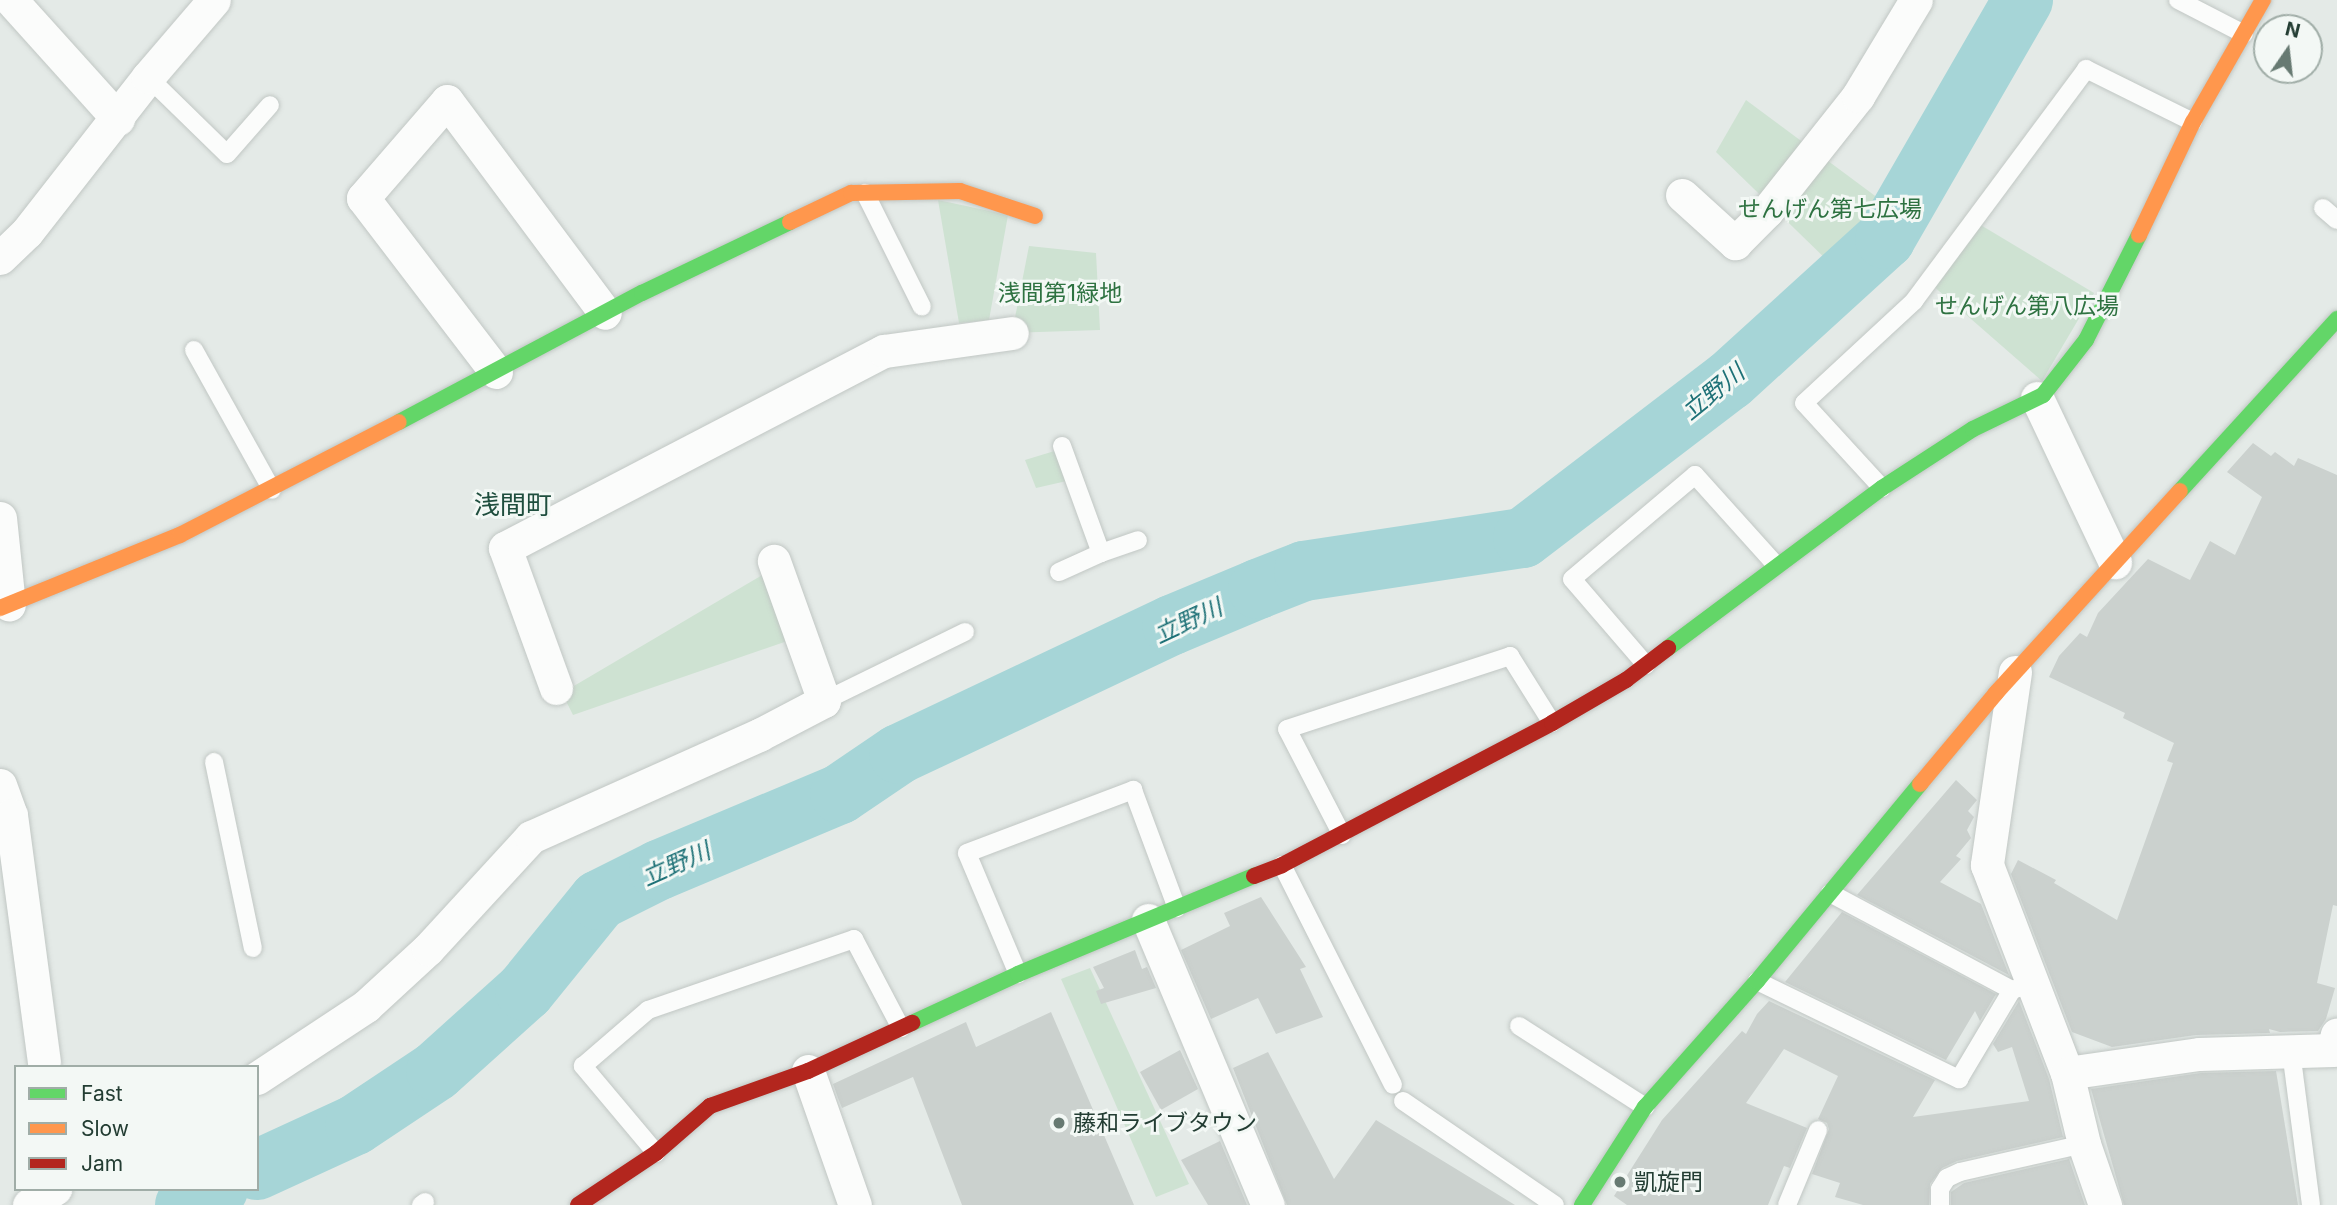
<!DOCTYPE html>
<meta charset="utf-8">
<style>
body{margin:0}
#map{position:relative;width:2337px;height:1205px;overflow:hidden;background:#e4eae7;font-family:Inter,"Noto Sans JP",sans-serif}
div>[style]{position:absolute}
.green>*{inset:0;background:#cee2d2}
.river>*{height:60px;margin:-30px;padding:0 30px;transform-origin:30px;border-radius:30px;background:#a6d5d7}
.building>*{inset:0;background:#cbd1ce}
.roads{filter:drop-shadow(0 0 2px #c1c7c4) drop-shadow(0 0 2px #c1c7c4)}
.lane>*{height:18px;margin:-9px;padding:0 9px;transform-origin:9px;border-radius:9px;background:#fbfcfb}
.street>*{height:33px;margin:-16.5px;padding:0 16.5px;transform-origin:16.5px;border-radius:16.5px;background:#fbfcfb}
.fast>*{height:16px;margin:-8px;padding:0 8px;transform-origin:8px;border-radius:8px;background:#63d668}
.slow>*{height:16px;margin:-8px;padding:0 8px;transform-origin:8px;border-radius:8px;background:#ff974d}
.jam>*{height:16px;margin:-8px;padding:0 8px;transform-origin:8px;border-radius:8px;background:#b3261e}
.dots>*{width:19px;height:19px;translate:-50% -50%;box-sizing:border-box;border:4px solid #f3f8f5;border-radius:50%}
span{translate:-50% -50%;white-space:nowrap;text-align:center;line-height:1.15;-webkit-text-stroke:6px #f3f8f5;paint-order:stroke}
.park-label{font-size:23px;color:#2e7241}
.poi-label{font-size:23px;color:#233d33}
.left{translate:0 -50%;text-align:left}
.water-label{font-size:24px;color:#1e7177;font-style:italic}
.quarter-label{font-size:26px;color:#1f4e3e}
.legend{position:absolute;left:14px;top:1065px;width:245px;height:126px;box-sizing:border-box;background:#f3f8f5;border:2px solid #a0ada7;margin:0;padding:9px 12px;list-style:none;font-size:21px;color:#233d33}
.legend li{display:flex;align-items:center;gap:14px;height:35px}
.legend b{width:35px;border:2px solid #a0ada7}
.north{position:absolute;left:2253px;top:14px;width:70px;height:70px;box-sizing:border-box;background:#f3f8f5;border:2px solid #a0ada7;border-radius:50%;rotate:14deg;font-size:19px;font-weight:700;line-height:28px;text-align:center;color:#233d33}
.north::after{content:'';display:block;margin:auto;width:24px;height:32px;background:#677a72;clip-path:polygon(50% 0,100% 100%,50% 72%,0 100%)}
</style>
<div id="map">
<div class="green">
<i style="clip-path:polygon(1746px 100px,1886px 204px,1833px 266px,1716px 152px)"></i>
<i style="clip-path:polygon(938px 200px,1008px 215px,989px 320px,959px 323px)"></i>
<i style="clip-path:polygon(1979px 224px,2094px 293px,2042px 381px,1931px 284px)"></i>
<i style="clip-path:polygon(1029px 246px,1096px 253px,1100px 330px,1012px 333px)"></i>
<i style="clip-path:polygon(1061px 449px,1071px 480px,1036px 488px,1025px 460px)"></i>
<i style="clip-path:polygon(771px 570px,796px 638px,573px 715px,562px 693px)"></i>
<i style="clip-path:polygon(1090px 968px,1189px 1184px,1156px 1197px,1061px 979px)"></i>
</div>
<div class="river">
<i style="left:257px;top:1170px;width:108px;rotate:-24.7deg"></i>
<i style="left:355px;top:1125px;width:97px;rotate:-33.7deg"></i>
<i style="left:436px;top:1071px;width:120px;rotate:-42deg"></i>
<i style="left:525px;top:991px;width:117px;rotate:-50.9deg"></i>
<i style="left:599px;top:900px;width:67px;rotate:-26.6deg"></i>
<i style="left:659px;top:870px;width:196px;rotate:-22.8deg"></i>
<i style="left:840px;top:794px;width:71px;rotate:-34.1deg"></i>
<i style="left:899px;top:754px;width:302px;rotate:-25.3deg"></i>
<i style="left:1172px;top:625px;width:93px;rotate:-22.7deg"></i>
<i style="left:1258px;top:589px;width:49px;rotate:-21.4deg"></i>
<i style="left:1304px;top:571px;width:221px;rotate:-8.6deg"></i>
<i style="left:1523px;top:538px;width:260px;rotate:-37.4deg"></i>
<i style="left:1730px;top:380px;width:210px;rotate:-42.3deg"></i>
<i style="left:1885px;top:239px;width:276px;rotate:-60deg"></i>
<i style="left:185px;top:1205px;width:37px;rotate:-26deg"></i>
</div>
<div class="building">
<i style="clip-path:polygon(2253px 443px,2271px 456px,2275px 452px,2294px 466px,2298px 458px,2337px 475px,2337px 906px,2333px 905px,2317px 983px,2335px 988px,2326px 1019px,2318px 1031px,2280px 1032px,2269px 1029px,2270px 1033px,2196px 1035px,2112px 1047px,2072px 1032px,2011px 874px,2018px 860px,2056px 880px,2054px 883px,2117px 920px,2173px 763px,2167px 761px,2174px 743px,2123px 718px,2125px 713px,2049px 677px,2059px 656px,2080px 633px,2087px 637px,2098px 613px,2148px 559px,2190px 580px,2210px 541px,2235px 555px,2262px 497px,2227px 472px)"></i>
<i style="clip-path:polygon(1956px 780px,1977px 800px,1968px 811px,1974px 817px,1967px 830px,1971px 838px,1956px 856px,1961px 859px,1940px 882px,1981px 904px,2009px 975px,1857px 895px)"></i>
<i style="clip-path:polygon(1261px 897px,1306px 967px,1300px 969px,1323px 1017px,1276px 1034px,1258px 998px,1211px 1019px,1181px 950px,1230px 926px,1224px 913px)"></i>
<i style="clip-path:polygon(1842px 912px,1996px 994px,1980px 1021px,1975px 1011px,1946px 1060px,1785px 982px)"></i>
<i style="clip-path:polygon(1135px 950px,1142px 969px,1147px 967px,1156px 988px,1101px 1004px,1096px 991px,1104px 988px,1093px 967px)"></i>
<i style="clip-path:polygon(1769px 1001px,1935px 1080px,1913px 1117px,2029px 1101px,2012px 1047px,1998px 1052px,1993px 1044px,2019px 1001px,2049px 1079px,2063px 1137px,1957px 1161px,1942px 1168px,1930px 1184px,1929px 1205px,1863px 1205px,1835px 1197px,1840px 1183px,1812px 1174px,1829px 1129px,1827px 1123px,1818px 1119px,1838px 1076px,1784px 1049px,1746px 1103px,1807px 1128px,1790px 1168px,1784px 1166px,1768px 1205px,1627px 1205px,1614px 1196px,1662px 1120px,1742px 1031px,1746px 1034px,1757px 1014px)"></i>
<i style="clip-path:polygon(1051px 1012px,1134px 1205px,962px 1205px,913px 1077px,842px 1108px,838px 1098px,833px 1084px,966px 1022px,976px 1047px)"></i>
<i style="clip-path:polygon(1180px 1050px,1198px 1089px,1161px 1110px,1140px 1072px)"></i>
<i style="clip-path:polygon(1268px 1052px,1334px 1179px,1376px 1120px,1515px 1205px,1287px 1205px,1233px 1068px)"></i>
<i style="clip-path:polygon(2276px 1071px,2298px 1205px,2124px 1205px,2091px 1089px,2201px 1073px)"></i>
<i style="clip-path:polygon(1220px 1141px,1247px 1205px,1208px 1205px,1181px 1160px)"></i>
<i style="clip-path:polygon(2069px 1159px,2085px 1205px,1951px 1205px,1951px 1192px,1964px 1183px)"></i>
</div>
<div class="roads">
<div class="lane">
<i style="left:2178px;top:0;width:74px;rotate:27.3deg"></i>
<i style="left:148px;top:77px;width:110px;rotate:44.3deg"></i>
<i style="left:227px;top:154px;width:65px;rotate:-48.7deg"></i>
<i style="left:865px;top:193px;width:127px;rotate:63.4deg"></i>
<i style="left:2323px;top:208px;width:18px;rotate:41deg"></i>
<i style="left:194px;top:350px;width:160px;rotate:60.9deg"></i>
<i style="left:1062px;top:446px;width:114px;rotate:70deg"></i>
<i style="left:1101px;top:553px;width:39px;rotate:-19deg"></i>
<i style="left:1882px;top:488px;width:115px;rotate:-132.5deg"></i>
<i style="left:1804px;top:403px;width:150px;rotate:-42.8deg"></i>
<i style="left:1914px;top:301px;width:289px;rotate:-53.4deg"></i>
<i style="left:2086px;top:69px;width:119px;rotate:26.4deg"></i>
<i style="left:1059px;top:572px;width:46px;rotate:-24.3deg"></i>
<i style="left:1646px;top:665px;width:113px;rotate:-130.7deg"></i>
<i style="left:1572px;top:579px;width:161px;rotate:-40.2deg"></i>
<i style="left:1695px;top:475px;width:121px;rotate:48deg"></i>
<i style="left:824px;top:701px;width:157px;rotate:-26.1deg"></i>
<i style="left:214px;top:762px;width:190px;rotate:78.2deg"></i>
<i style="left:1342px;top:835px;width:119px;rotate:-117.4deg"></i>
<i style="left:1287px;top:729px;width:235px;rotate:-18.1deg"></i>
<i style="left:1510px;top:656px;width:79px;rotate:57.9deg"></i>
<i style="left:1282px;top:865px;width:246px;rotate:63.2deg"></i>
<i style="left:1830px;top:893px;width:206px;rotate:28.1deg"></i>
<i style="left:1018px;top:974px;width:131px;rotate:-112.9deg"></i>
<i style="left:967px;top:853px;width:178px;rotate:-20.8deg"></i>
<i style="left:1133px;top:790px;width:126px;rotate:69.6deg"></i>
<i style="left:1757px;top:981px;width:225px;rotate:25.9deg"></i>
<i style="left:1959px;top:1079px;width:104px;rotate:-59.2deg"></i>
<i style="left:2012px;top:990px;width:21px;rotate:-17deg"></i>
<i style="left:1519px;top:1026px;width:150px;rotate:32.7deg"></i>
<i style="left:2291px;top:1051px;width:155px;rotate:82.6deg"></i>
<i style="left:1403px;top:1101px;width:184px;rotate:34.4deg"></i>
<i style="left:656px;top:1153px;width:114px;rotate:-130deg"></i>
<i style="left:583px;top:1066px;width:86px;rotate:-40.7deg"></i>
<i style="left:648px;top:1010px;width:218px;rotate:-19deg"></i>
<i style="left:854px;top:939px;width:101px;rotate:62.2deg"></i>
<i style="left:421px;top:1205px;width:5px;rotate:-37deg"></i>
<i style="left:1787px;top:1205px;width:81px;rotate:-67.5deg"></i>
<i style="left:1940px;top:1205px;width:16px;rotate:-90deg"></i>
<i style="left:1940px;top:1189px;width:13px;rotate:-58deg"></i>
<i style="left:1947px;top:1178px;width:14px;rotate:-25deg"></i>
<i style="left:1960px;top:1172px;width:127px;rotate:-12.7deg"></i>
</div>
<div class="street">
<i style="left:11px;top:0;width:160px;rotate:48deg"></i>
<i style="left:1682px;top:195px;width:72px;rotate:42.2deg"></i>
<i style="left:1735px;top:243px;width:45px;rotate:-45deg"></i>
<i style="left:1767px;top:211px;width:147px;rotate:-51.6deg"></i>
<i style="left:1858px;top:96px;width:112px;rotate:-58.9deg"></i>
<i style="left:0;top:258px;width:37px;rotate:-44deg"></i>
<i style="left:27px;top:232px;width:197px;rotate:-52deg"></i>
<i style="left:148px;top:77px;width:101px;rotate:-49.4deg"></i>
<i style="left:496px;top:372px;width:219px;rotate:-127.4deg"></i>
<i style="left:363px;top:198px;width:128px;rotate:-49.1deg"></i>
<i style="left:447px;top:101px;width:264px;rotate:53.3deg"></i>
<i style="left:2037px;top:398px;width:182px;rotate:64.6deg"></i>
<i style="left:0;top:518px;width:87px;rotate:84.1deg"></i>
<i style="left:2015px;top:672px;width:195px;rotate:98.3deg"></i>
<i style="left:1987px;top:865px;width:223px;rotate:69deg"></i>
<i style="left:2067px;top:1073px;width:73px;rotate:76.5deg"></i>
<i style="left:2084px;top:1144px;width:65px;rotate:71deg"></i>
<i style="left:556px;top:688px;width:149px;rotate:-110deg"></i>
<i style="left:505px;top:548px;width:427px;rotate:-27.5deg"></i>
<i style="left:884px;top:351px;width:129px;rotate:-8deg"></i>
<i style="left:0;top:785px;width:32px;rotate:70deg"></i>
<i style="left:11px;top:815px;width:249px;rotate:82.4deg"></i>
<i style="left:1148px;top:920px;width:309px;rotate:67.2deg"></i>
<i style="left:808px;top:1071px;width:142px;rotate:70.7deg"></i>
<i style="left:2067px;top:1073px;width:133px;rotate:-8.2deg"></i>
<i style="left:2199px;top:1054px;width:134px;rotate:-1.7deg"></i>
<i style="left:2333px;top:1050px;width:16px;rotate:-76deg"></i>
<i style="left:257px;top:1078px;width:131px;rotate:-33.4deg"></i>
<i style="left:366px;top:1006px;width:84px;rotate:-42.6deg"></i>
<i style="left:428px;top:949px;width:152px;rotate:-47.4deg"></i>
<i style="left:531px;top:837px;width:250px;rotate:-24.1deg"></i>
<i style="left:759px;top:735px;width:73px;rotate:-27.6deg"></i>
<i style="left:824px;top:701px;width:149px;rotate:-109.7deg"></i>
<i style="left:29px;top:1205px;width:31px;rotate:-32deg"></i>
</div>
<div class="fast">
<i style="left:399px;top:422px;width:275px;rotate:-28deg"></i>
<i style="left:642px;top:293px;width:164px;rotate:-25.6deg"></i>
<i style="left:2180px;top:491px;width:233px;rotate:-47.6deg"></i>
<i style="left:1668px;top:648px;width:267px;rotate:-36.8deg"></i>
<i style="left:1882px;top:488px;width:108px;rotate:-33deg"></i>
<i style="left:1973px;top:429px;width:78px;rotate:-25.9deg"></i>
<i style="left:2043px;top:395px;width:70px;rotate:-52deg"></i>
<i style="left:2086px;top:340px;width:118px;rotate:-63.2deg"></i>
<i style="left:912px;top:1023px;width:117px;rotate:-24.8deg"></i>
<i style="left:1018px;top:974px;width:256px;rotate:-22.6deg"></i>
<i style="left:1582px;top:1205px;width:117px;rotate:-57.3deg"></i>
<i style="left:1645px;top:1107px;width:169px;rotate:-48.4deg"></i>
<i style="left:1757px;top:981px;width:256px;rotate:-50.4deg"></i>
</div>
<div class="slow">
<i style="left:790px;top:222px;width:68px;rotate:-25.4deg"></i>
<i style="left:851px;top:193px;width:109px;rotate:-1.1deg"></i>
<i style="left:960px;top:191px;width:79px;rotate:18.4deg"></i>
<i style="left:2139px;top:235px;width:125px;rotate:-64.5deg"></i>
<i style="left:2193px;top:122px;width:141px;rotate:-60.2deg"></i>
<i style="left:0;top:608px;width:194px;rotate:-22.1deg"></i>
<i style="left:180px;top:535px;width:246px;rotate:-27.3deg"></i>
<i style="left:1920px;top:784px;width:119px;rotate:-50.1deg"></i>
<i style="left:1996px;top:693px;width:273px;rotate:-47.7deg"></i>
</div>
<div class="jam">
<i style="left:1254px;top:876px;width:30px;rotate:-21deg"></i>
<i style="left:1282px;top:865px;width:305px;rotate:-27.7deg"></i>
<i style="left:1552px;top:723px;width:86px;rotate:-30.2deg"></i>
<i style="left:1626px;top:680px;width:53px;rotate:-37.3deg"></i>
<i style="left:578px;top:1205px;width:94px;rotate:-33.7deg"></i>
<i style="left:656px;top:1153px;width:72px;rotate:-41deg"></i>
<i style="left:710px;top:1106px;width:104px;rotate:-19.7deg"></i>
<i style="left:808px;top:1071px;width:115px;rotate:-24.8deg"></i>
</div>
</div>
<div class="dots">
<i style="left:1059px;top:1123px;background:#677a72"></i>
<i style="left:1620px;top:1182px;background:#677a72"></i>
</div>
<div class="park-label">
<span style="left:1830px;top:209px">せんげん第七広場</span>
<span style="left:1060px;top:293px">浅間第1緑地</span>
<span style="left:2027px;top:306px">せんげん第八広場</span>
</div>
<div class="poi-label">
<span class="left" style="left:1073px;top:1123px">藤和ライブタウン</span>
<span class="left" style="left:1634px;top:1182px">凱旋門</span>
</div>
<div class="water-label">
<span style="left:1713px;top:392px;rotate:-39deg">立野川</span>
<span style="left:1188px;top:621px;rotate:-25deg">立野川</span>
<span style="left:676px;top:864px;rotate:-24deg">立野川</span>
</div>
<div class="quarter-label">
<span style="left:513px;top:505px">浅間町</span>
</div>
<ul class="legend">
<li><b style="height:9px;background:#63d668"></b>Fast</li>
<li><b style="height:9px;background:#ff974d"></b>Slow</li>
<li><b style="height:9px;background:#b3261e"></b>Jam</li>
</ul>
<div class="north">N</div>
</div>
